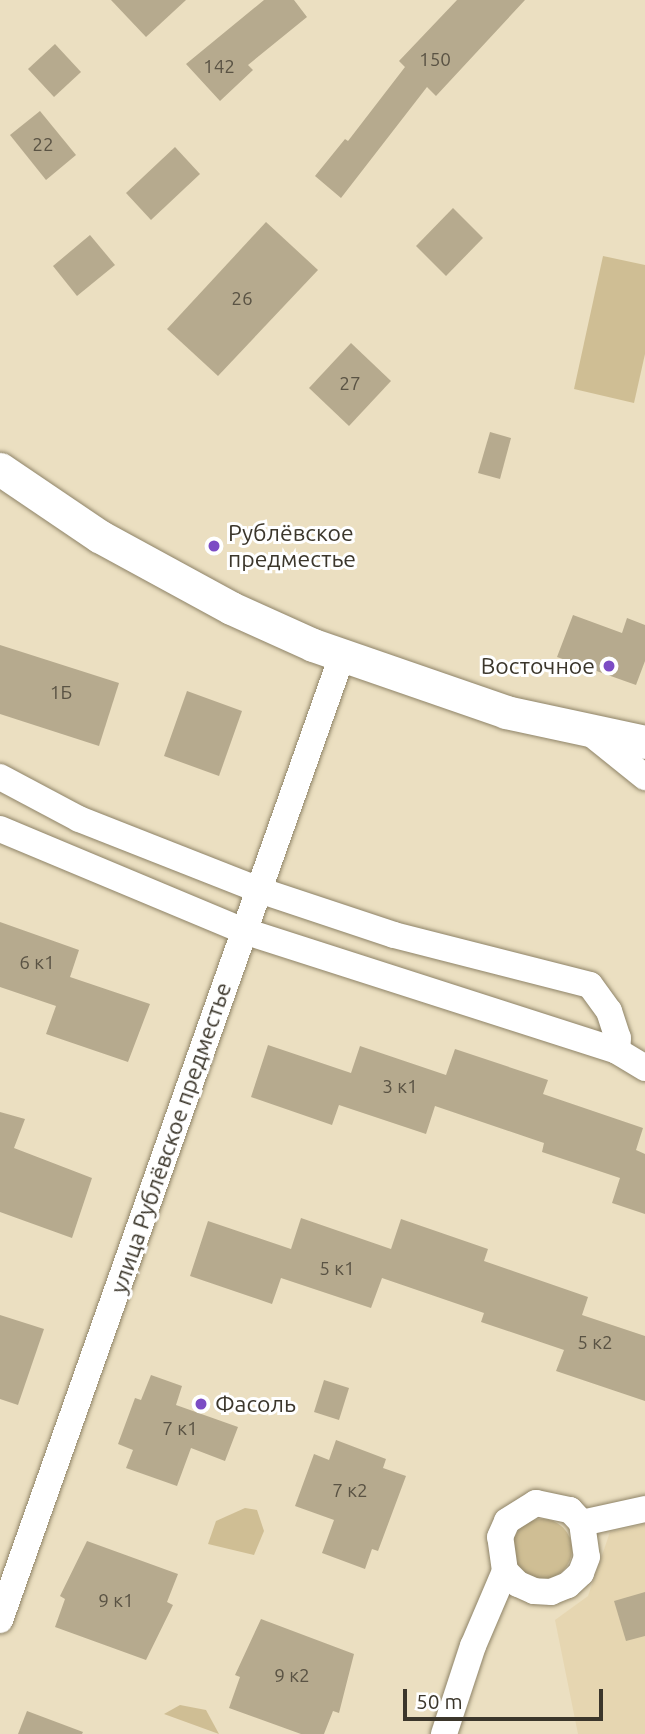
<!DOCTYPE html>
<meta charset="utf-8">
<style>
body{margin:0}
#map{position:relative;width:645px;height:1734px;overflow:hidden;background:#ebdfc1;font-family:Ubuntu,sans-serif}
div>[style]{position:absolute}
.built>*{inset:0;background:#e6d6b1}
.green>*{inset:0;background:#cfbe94}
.round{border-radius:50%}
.building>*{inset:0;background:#b6aa8e}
.roads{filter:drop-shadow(0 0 2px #8e8367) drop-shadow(0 0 2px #8e8367)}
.minor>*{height:26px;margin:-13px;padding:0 13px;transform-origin:13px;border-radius:13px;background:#fff}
.tertiary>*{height:33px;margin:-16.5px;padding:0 16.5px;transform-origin:16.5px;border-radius:16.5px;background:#fff}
.dots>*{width:19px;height:19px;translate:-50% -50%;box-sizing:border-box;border:4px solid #fff;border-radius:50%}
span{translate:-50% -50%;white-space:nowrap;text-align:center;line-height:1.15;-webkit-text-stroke:6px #fff;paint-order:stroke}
.number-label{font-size:19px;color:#5a5344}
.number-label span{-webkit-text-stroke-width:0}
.poi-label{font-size:23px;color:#3b362b}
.left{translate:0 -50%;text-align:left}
.right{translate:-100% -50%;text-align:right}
.street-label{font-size:23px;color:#3b362b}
.scale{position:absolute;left:403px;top:1689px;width:200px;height:32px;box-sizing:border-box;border:4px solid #3b362b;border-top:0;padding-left:9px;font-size:21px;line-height:24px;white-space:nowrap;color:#3b362b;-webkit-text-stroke:5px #fff;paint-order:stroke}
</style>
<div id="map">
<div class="built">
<i style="clip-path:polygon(645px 1524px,645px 1734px,578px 1734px,555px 1620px,588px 1596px,610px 1532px)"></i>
</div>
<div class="green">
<i style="clip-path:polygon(603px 256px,645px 265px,645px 354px,634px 403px,574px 389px)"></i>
<i style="clip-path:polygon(245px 1508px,257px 1510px,264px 1531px,254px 1555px,208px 1544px,216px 1521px)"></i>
<i class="round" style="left:512px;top:1519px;width:60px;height:60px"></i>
<i style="clip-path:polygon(180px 1705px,206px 1710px,219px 1734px,164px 1714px)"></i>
</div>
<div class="building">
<i style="clip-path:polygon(111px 0,186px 0,146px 37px)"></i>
<i style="clip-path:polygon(264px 0,294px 0,307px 17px,248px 65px,253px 70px,220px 101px,186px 64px)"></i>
<i style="clip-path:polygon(457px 0,525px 0,436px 96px,427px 87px,341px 198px,315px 176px,345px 139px,348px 141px,405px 67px,399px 61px)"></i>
<i style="clip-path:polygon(55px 44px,81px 72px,54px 97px,28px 69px)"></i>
<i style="clip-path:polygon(40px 111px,76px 155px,46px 180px,10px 135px)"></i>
<i style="clip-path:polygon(175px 147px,200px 174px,151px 220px,126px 193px)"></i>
<i style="clip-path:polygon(453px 208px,483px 238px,446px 276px,416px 246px)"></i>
<i style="clip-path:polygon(266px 222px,318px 270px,218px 376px,167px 329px)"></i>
<i style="clip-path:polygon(90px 235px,115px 265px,77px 296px,53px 266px)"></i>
<i style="clip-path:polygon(351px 343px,391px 381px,349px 426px,309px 388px)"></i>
<i style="clip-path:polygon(490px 432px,511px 438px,500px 479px,478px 473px)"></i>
<i style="clip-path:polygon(573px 615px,622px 633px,627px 618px,645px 625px,645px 661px,636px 685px,557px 657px)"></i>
<i style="clip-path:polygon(0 645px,119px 683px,99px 746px,0 714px)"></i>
<i style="clip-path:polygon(187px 691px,242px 711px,219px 776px,164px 756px)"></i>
<i style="clip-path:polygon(0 922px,79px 950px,70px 977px,150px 1004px,128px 1062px,46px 1034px,56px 1006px,0 987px)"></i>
<i style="clip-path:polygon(268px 1045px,351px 1073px,360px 1046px,446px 1075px,455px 1049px,548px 1080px,543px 1094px,643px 1128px,636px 1150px,645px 1154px,645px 1214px,612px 1203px,620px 1178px,542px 1152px,544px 1143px,435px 1106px,426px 1134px,339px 1105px,332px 1125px,251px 1097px)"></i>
<i style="clip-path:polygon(0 1112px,25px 1119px,14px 1148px,92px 1178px,72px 1238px,0 1212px)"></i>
<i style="clip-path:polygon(301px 1218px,391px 1249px,401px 1219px,488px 1249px,484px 1261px,588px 1297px,582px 1315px,645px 1336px,645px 1401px,556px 1371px,564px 1350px,481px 1322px,484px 1313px,382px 1278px,371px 1308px,281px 1278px,272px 1304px,190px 1276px,208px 1221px,291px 1249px)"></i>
<i style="clip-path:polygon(0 1315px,44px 1329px,18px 1405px,0 1399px)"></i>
<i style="clip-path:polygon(151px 1375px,182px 1386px,176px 1405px,238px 1427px,225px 1461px,191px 1448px,177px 1486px,126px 1468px,133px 1450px,118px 1444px,135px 1398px,141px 1400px)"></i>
<i style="clip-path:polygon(324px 1380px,349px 1388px,339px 1420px,314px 1412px)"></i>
<i style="clip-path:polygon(336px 1440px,386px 1459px,383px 1468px,406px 1476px,378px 1551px,372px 1549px,365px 1569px,322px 1553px,334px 1520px,295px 1506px,314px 1454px,329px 1460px)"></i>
<i style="clip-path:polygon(87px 1541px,178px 1574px,167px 1602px,173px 1605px,146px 1660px,55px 1627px,65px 1599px,60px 1596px)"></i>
<i style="clip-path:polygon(645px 1592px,645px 1636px,626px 1641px,614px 1601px)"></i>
<i style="clip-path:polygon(261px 1619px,354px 1654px,339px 1713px,333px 1711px,324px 1734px,301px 1734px,229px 1708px,240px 1677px,235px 1675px)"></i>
<i style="clip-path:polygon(27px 1711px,83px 1732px,82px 1734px,18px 1734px)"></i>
</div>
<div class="roads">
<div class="minor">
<i style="left:589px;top:732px;width:72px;rotate:38.8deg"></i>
<i style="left:0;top:777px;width:89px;rotate:28deg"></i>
<i style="left:79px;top:819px;width:193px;rotate:21.5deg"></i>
<i style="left:259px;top:890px;width:142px;rotate:18.4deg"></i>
<i style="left:394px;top:935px;width:202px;rotate:14.3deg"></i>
<i style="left:590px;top:985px;width:32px;rotate:54deg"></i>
<i style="left:609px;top:1011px;width:28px;rotate:72deg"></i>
<i style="left:618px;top:1038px;width:13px;rotate:94deg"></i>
<i style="left:0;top:829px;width:264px;rotate:22.7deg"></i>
<i style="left:244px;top:931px;width:392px;rotate:17.8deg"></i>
<i style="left:617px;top:1051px;width:33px;rotate:31deg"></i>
<i style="left:582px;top:1523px;width:65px;rotate:-12.5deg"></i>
<i style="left:0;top:1620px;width:1023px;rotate:-70.47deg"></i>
<i style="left:444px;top:1734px;width:93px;rotate:-71.8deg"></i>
<i style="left:473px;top:1646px;width:82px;rotate:-66.9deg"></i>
<i style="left:505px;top:1571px;width:34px;rotate:-98deg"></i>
<i style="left:500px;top:1537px;width:17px;rotate:-66deg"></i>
<i style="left:507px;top:1521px;width:34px;rotate:-32deg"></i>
<i style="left:536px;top:1503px;width:35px;rotate:12deg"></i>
<i style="left:570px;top:1510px;width:18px;rotate:47deg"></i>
<i style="left:582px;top:1523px;width:34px;rotate:82deg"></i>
<i style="left:587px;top:1557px;width:17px;rotate:111deg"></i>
<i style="left:581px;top:1573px;width:18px;rotate:137deg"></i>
<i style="left:568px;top:1585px;width:18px;rotate:158deg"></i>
<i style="left:551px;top:1592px;width:17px;rotate:-177deg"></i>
<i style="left:534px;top:1591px;width:17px;rotate:-156deg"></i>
<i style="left:518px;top:1584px;width:18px;rotate:-135deg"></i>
</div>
<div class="tertiary">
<i style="left:0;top:469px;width:120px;rotate:34.1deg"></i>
<i style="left:99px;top:536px;width:150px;rotate:28.6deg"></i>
<i style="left:231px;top:608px;width:90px;rotate:24.3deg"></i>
<i style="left:313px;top:645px;width:204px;rotate:19.1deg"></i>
<i style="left:506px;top:712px;width:142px;rotate:12.2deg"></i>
</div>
</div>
<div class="dots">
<i style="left:214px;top:546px;background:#7c4cc4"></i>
<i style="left:609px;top:666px;background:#7c4cc4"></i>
<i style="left:201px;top:1404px;background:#7c4cc4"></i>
</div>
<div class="number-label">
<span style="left:435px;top:60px">150</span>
<span style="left:219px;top:67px">142</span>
<span style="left:43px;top:145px">22</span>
<span style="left:242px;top:299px">26</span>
<span style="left:350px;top:384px">27</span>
<span style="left:61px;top:693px">1Б</span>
<span style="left:37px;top:963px">6 к1</span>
<span style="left:400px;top:1087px">3 к1</span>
<span style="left:337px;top:1269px">5 к1</span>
<span style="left:595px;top:1343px">5 к2</span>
<span style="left:180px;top:1429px">7 к1</span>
<span style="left:350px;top:1491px">7 к2</span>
<span style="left:116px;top:1601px">9 к1</span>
<span style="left:292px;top:1676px">9 к2</span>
</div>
<div class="poi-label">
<span class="left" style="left:228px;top:546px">Рублёвское<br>предместье</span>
<span class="right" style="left:595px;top:666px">Восточное</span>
<span class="left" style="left:215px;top:1404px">Фасоль</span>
</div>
<div class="street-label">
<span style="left:171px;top:1138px;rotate:-71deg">улица Рублёвское предместье</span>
</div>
<div class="scale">50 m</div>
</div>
